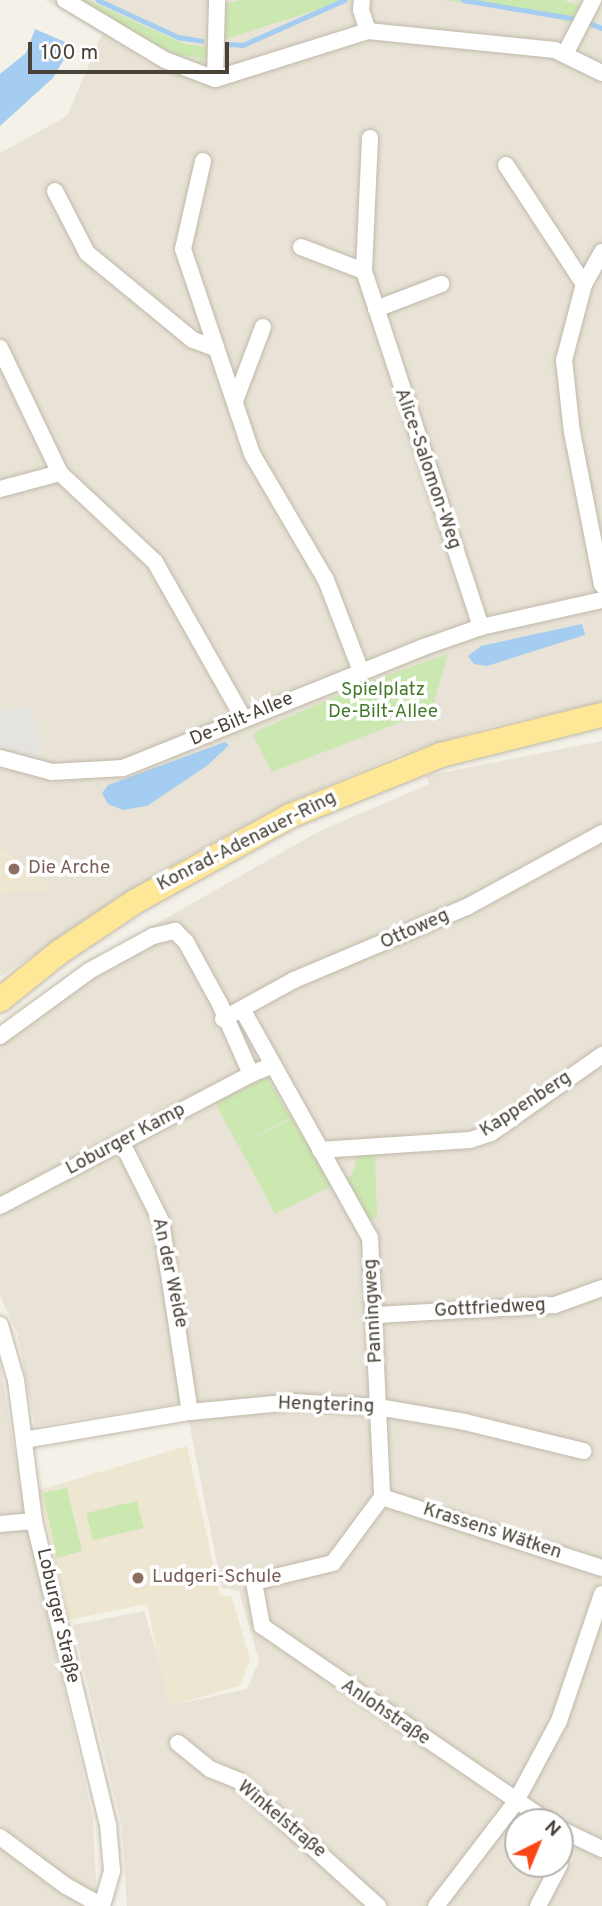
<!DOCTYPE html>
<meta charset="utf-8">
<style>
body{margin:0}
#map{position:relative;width:602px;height:1906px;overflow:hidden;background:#f4f1e8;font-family:Overpass,sans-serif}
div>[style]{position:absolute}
.residential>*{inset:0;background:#e8e3d6}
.education>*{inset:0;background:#ede7d2}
.green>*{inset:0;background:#cce8b1}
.parking>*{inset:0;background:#e5e3e0}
.water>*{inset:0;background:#a4cdf1}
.stream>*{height:4.5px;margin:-2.25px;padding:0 2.25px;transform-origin:2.25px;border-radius:2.25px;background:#a4cdf1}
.roads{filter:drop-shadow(0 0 2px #c0b9aa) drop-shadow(0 0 2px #c0b9aa)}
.minor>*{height:16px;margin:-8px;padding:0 8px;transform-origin:8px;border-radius:8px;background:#fff}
.primary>*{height:24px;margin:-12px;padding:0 12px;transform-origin:12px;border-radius:12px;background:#fee797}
.dots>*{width:19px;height:19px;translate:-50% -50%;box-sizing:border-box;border:4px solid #fff;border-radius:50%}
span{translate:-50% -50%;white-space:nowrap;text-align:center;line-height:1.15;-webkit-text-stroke:7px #fff;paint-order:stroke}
.street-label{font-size:19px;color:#484237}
.park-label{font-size:19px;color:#437a29}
.education-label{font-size:19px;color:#785e54}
.left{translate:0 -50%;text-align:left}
.north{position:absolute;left:504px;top:1808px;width:70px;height:70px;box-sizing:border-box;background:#fff;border:2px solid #b6b3af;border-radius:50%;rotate:43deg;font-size:19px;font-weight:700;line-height:28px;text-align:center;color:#484237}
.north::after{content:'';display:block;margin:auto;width:24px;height:32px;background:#fb4718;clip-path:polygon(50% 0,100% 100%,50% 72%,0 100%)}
.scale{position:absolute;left:28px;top:42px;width:201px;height:32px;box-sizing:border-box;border:4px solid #484237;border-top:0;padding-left:9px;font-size:21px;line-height:24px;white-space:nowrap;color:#484237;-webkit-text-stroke:5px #fff;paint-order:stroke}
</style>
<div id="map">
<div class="residential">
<i style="clip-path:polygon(45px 0,602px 0,602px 702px,493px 726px,399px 755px,295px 799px,184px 858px,0 977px,0 153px,67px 116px,102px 34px)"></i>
<i style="clip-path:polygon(evenodd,602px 741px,602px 1906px,127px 1906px,122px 1827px,73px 1625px,144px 1611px,173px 1705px,247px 1689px,259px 1661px,239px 1591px,222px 1588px,185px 1402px,35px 1426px,17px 1332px,0 1296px,0 1029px,145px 930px,320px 831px,429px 784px,426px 776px,602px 741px,518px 1822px,560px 1822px,560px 1864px,518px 1864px,518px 1822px)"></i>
<i style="clip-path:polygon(0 1363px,25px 1515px,93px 1818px,97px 1906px,0 1906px)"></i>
</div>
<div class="education">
<i style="clip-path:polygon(0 848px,56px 889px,0 894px)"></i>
<i style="clip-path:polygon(187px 1446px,220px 1595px,232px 1597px,250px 1659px,240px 1686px,169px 1706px,147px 1604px,69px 1620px,39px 1490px)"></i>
</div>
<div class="green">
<i style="clip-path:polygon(74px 0,87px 0,185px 44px,210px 47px,209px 53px,197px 66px,200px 57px,172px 56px,173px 52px,125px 32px)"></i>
<i style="clip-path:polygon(240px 0,348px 0,225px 39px,226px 4px)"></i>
<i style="clip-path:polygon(442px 0,563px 0,580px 6px,568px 23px,544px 11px)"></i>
<i style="clip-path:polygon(448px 654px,432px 710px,272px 772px,253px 735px,259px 730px,374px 680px)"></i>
<i style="clip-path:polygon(267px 1078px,291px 1118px,238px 1146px,215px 1102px)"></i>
<i style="clip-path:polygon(292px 1119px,333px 1185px,275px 1214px,239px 1146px)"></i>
<i style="clip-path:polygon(375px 1153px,377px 1218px,365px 1219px,344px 1180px,352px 1175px,358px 1155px)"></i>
<i style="clip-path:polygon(67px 1488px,82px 1551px,57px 1558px,43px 1493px)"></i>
<i style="clip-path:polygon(137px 1501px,144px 1528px,93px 1540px,86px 1513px)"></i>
</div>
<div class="parking">
<i style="clip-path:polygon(34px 708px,39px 758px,0 748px,0 711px)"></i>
</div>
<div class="water">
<i style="clip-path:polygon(35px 29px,65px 42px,67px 54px,53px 78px,0 126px,0 74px,26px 53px)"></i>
<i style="clip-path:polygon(582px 624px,585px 635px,487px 666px,474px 664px,468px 656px,481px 646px)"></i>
<i style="clip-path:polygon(225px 742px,229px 745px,208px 765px,147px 806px,123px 810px,108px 804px,102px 793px,108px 785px)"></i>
</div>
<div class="stream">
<i style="left:98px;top:0;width:88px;rotate:24.8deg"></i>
<i style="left:178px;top:37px;width:24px;rotate:9deg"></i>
<i style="left:463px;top:0;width:117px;rotate:9.4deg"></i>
<i style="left:587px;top:22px;width:16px;rotate:22deg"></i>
<i style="left:229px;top:44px;width:14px;rotate:4deg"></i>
<i style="left:243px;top:45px;width:111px;rotate:-24deg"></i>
</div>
<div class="roads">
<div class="minor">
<i style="left:65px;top:0;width:117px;rotate:31deg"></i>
<i style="left:165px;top:60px;width:53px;rotate:20.8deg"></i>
<i style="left:215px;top:79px;width:160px;rotate:-17.4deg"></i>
<i style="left:368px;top:31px;width:188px;rotate:5.8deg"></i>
<i style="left:555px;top:50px;width:52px;rotate:26.1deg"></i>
<i style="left:362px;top:0;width:10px;rotate:96deg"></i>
<i style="left:361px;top:10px;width:22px;rotate:72deg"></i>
<i style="left:565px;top:54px;width:61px;rotate:-62.6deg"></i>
<i style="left:215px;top:79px;width:79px;rotate:-88.5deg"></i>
<i style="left:370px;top:138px;width:133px;rotate:92.6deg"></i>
<i style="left:364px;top:271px;width:375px;rotate:71.8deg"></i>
<i style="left:203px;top:161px;width:90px;rotate:102.8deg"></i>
<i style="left:183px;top:249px;width:216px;rotate:71.4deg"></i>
<i style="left:252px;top:454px;width:146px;rotate:59.6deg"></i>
<i style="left:326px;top:580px;width:97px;rotate:69deg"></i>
<i style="left:506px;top:165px;width:142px;rotate:56.8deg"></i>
<i style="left:55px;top:191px;width:70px;rotate:62.7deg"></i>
<i style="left:87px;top:253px;width:137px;rotate:39.4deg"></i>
<i style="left:193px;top:340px;width:23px;rotate:20deg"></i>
<i style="left:301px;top:247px;width:67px;rotate:20.9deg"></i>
<i style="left:602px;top:252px;width:37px;rotate:119deg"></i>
<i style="left:584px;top:284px;width:79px;rotate:104.7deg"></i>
<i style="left:564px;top:360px;width:72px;rotate:83.7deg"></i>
<i style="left:572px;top:432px;width:156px;rotate:78.9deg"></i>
<i style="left:376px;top:309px;width:70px;rotate:-21deg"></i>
<i style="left:0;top:348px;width:139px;rotate:64.4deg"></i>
<i style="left:60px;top:473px;width:130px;rotate:43.1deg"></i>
<i style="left:155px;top:562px;width:180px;rotate:60.5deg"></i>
<i style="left:235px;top:401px;width:79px;rotate:-69.3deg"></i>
<i style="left:0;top:489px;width:62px;rotate:-14.9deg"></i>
<i style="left:0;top:758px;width:54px;rotate:15.1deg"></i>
<i style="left:52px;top:772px;width:71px;rotate:-3.2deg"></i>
<i style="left:123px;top:768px;width:321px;rotate:-21.9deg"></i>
<i style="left:421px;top:648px;width:64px;rotate:-19.3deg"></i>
<i style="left:481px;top:627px;width:124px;rotate:-12.6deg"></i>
<i style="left:242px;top:1009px;width:262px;rotate:60.8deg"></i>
<i style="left:370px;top:1238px;width:259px;rotate:87.3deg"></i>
<i style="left:223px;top:1019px;width:81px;rotate:-28.8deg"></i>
<i style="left:294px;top:980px;width:188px;rotate:-22.9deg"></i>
<i style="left:467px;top:907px;width:154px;rotate:-28.7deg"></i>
<i style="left:0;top:1036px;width:110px;rotate:-36.1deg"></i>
<i style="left:89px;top:971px;width:73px;rotate:-28.7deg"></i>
<i style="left:153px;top:936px;width:23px;rotate:-13deg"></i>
<i style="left:175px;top:931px;width:16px;rotate:45deg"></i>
<i style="left:186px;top:942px;width:71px;rotate:61.3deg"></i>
<i style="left:220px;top:1004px;width:77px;rotate:66.1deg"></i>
<i style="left:251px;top:1074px;width:24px;rotate:-22deg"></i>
<i style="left:122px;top:1143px;width:87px;rotate:63.4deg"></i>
<i style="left:161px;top:1221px;width:193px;rotate:81.4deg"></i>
<i style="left:320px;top:1150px;width:150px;rotate:-3.8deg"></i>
<i style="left:470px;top:1140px;width:22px;rotate:-18deg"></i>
<i style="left:491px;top:1133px;width:136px;rotate:-35.1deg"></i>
<i style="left:0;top:1206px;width:284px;rotate:-27.7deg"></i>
<i style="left:376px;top:1315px;width:179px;rotate:-3.2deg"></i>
<i style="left:555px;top:1305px;width:50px;rotate:-19.9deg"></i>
<i style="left:0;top:1325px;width:57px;rotate:73.8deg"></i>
<i style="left:16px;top:1380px;width:142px;rotate:82.7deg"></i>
<i style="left:34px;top:1521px;width:312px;rotate:76.3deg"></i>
<i style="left:108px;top:1824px;width:47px;rotate:85.1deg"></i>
<i style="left:112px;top:1871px;width:36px;rotate:106deg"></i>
<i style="left:102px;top:1906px;width:41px;rotate:-150.9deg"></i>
<i style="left:66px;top:1886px;width:82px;rotate:-143.4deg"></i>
<i style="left:24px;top:1440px;width:168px;rotate:-9.6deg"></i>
<i style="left:190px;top:1412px;width:103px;rotate:-5.5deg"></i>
<i style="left:293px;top:1402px;width:85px;rotate:3.4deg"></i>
<i style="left:378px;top:1407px;width:88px;rotate:9.8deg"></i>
<i style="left:465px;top:1422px;width:122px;rotate:13.8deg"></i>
<i style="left:382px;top:1497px;width:82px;rotate:126.6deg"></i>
<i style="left:333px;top:1563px;width:81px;rotate:166.5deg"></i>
<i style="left:254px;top:1582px;width:45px;rotate:79.7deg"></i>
<i style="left:262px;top:1626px;width:347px;rotate:34.4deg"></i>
<i style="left:382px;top:1497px;width:231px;rotate:17.9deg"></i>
<i style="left:0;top:1524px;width:34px;rotate:-5deg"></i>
<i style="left:178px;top:1743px;width:41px;rotate:39.1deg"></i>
<i style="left:210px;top:1769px;width:31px;rotate:22deg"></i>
<i style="left:239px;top:1781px;width:187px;rotate:42deg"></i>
<i style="left:560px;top:1829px;width:47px;rotate:25.5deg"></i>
<i style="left:436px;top:1906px;width:130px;rotate:-52.5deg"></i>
<i style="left:515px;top:1803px;width:93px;rotate:-61.8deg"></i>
<i style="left:559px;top:1721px;width:134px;rotate:-71.3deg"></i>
<i style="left:538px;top:1906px;width:47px;rotate:-62.4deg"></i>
</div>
<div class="primary">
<i style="left:0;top:1000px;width:75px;rotate:-39deg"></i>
<i style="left:58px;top:953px;width:94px;rotate:-33.7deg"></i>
<i style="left:136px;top:901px;width:176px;rotate:-28.9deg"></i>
<i style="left:290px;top:816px;width:163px;rotate:-22deg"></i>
<i style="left:441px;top:755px;width:166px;rotate:-14deg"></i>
</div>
</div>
<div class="dots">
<i style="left:14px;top:869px;background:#8d6e63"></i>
<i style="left:138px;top:1578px;background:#8d6e63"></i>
</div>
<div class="street-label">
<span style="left:427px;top:469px;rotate:71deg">Alice-Salomon-Weg</span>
<span style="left:242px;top:720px;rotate:-23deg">De-Bilt-Allee</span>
<span style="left:247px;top:842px;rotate:-27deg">Konrad-Adenauer-Ring</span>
<span style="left:415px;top:930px;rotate:-24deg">Ottoweg</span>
<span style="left:526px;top:1105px;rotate:-33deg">Kappenberg</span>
<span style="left:126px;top:1140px;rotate:-28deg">Loburger Kamp</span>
<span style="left:169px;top:1273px;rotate:78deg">An der Weide</span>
<span style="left:490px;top:1309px;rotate:-3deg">Gottfriedweg</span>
<span style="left:374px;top:1311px;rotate:-93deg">Panningweg</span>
<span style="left:326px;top:1406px;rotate:2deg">Hengtering</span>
<span style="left:492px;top:1532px;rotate:18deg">Krassens Wätken</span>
<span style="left:57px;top:1616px;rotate:77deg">Loburger Straße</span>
<span style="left:385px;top:1713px;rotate:34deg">Anlohstraße</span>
<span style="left:281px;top:1820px;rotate:40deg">Winkelstraße</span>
</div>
<div class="park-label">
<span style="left:383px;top:702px">Spielplatz<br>De-Bilt-Allee</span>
</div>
<div class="education-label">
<span class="left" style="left:28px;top:869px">Die Arche</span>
<span class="left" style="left:152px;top:1578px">Ludgeri-Schule</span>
</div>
<div class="north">N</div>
<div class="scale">100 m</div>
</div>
